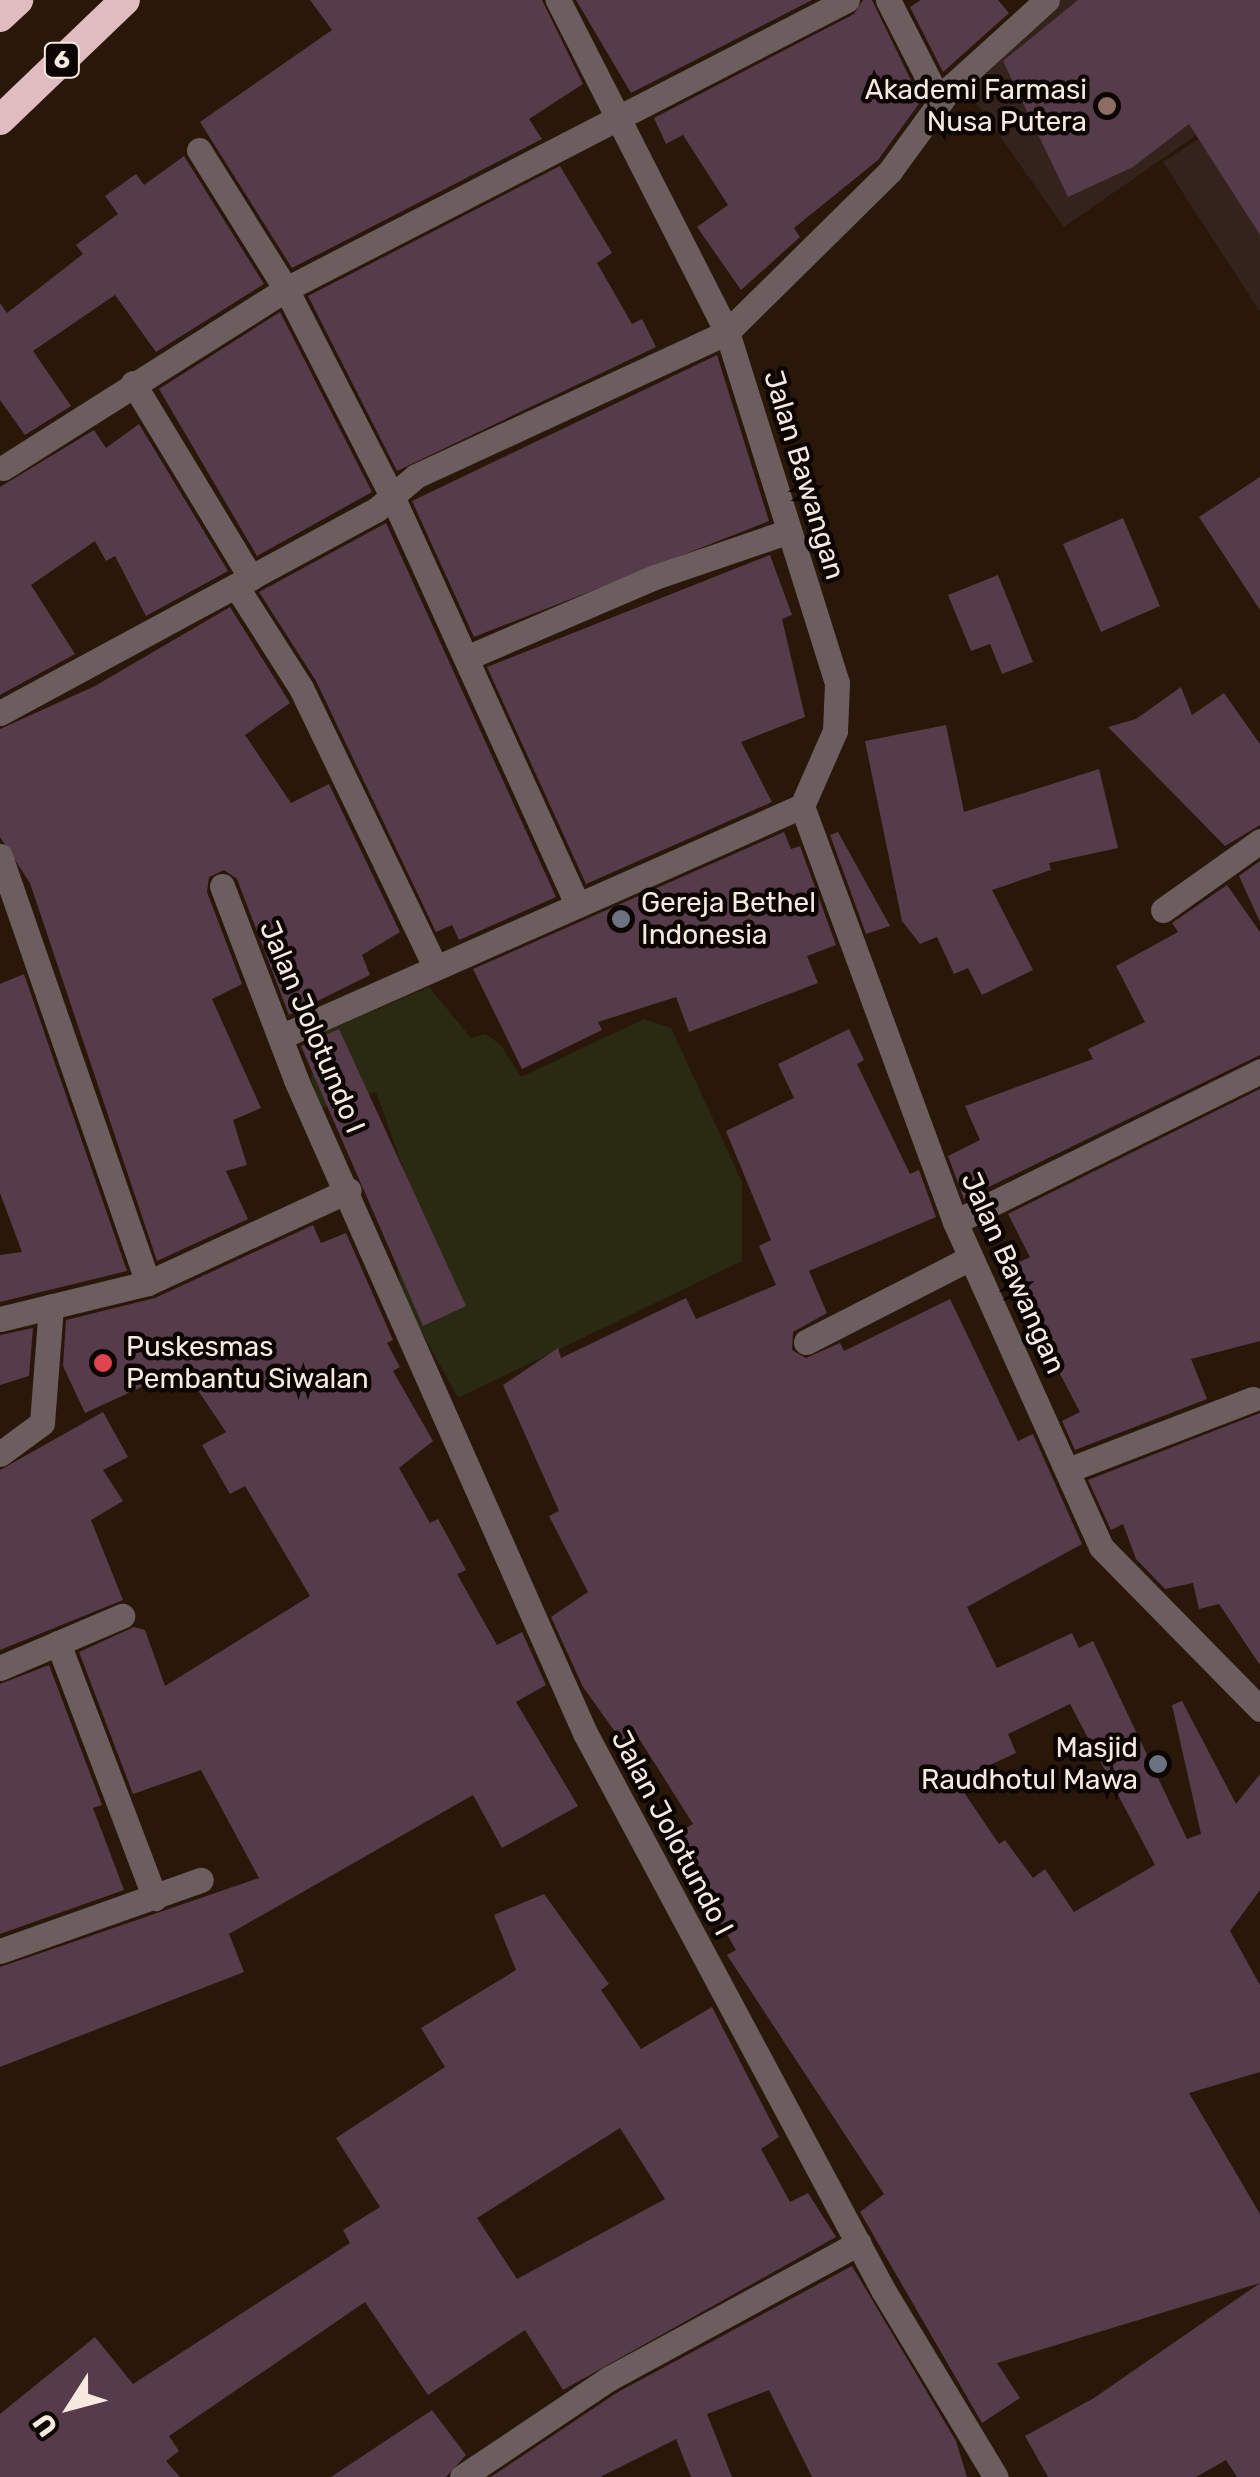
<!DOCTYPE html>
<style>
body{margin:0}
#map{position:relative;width:1260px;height:2477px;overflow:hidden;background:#29170a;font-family:Rubik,sans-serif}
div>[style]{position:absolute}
.education>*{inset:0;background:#34221c}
.green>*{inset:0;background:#292a11}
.building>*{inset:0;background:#563c4a}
.street>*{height:25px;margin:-12.5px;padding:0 12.5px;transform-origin:12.5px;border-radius:12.5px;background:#6c5e5f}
.highway>*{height:30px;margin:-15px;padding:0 15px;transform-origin:15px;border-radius:15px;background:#e0bbbf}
.dots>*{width:28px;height:28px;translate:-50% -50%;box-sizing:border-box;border:5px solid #0c0502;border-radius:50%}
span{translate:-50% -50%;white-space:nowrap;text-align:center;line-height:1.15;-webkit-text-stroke:9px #0c0502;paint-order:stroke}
.shield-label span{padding:2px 8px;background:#0c0502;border:2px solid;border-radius:8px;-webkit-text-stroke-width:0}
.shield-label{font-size:25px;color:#f6e9e0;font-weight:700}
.poi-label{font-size:28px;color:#f6e9e0}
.right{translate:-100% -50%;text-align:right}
.left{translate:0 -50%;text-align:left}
.street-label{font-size:28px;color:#f6e9e0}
.north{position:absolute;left:20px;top:2357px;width:100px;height:100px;-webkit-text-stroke:8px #0c0502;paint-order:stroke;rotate:234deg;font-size:28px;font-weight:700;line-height:40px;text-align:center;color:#f6e9e0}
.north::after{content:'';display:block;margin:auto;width:35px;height:45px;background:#f6e9e0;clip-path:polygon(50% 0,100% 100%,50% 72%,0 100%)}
</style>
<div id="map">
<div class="education">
<i style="clip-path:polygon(1053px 0,1260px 0,1260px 91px,1064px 227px,962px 83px)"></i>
<i style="clip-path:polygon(1260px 99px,1260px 312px,1163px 162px)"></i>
</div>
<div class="green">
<i style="clip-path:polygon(429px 987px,471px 1038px,486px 1034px,501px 1045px,521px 1077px,644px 1019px,671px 1028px,742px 1182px,742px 1261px,458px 1398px,404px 1300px,396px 1263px,429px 1240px,376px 1092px,322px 1108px,311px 1080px,322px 1033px)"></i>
</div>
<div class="building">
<i style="clip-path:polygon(310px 0,542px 0,583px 84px,529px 119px,542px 139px,292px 268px,200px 122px,332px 30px)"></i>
<i style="clip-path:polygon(576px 0,812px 0,631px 93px)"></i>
<i style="clip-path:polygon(863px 0,872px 0,921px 101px,878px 160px,794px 228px,800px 237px,741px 290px,697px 227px,728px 205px,683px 135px,666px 144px,654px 118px,854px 14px)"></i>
<i style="clip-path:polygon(921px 0,998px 0,1009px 13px,943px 72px,910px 7px)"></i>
<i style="clip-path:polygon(1078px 0,1260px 0,1260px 235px,1189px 124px,1133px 167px,1068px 197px,1003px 61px)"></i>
<i style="clip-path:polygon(184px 156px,264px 284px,156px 352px,115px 295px,33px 351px,71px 406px,25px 435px,0 400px,0 303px,7px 313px,83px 254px,76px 245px,118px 214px,105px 196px,136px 174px,144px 185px)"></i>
<i style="clip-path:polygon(560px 166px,612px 253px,597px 263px,632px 324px,642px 319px,656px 347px,397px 471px,308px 296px)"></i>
<i style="clip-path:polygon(280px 312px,372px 492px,257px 556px,159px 389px)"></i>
<i style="clip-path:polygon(717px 355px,769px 521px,474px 637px,412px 501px)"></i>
<i style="clip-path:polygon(139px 424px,228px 571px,146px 616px,115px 556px,106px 561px,95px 541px,31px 585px,75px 654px,0 695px,0 487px,94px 430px,106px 448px)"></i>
<i style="clip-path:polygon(1260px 477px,1260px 610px,1199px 517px)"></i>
<i style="clip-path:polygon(1123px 518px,1160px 606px,1101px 632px,1063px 544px)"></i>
<i style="clip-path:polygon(386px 523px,556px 897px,459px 940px,452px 925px,436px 932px,316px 681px,259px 592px)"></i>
<i style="clip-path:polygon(770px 555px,792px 615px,782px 619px,805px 717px,741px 742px,772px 802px,586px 884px,487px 667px)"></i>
<i style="clip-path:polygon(998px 575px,1033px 662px,1002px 674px,990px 644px,971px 651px,948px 595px)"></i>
<i style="clip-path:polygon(230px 607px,290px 703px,245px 735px,291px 803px,329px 784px,400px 932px,362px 955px,370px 975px,289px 1015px,237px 879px,224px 870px,209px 877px,207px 892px,242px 984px,212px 999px,261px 1108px,233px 1120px,247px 1165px,226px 1171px,248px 1219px,157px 1261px,30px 883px,0 837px,0 729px,95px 686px)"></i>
<i style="clip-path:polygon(1181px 687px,1192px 715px,1224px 693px,1260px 744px,1260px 825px,1225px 846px,1108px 727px,1136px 719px)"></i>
<i style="clip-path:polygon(946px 725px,964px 812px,1099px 769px,1118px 848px,1049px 863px,1051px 870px,992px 890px,1033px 970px,982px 995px,968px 968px,954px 974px,937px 937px,920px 944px,902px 921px,865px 741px)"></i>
<i style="clip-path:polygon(784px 832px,791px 849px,800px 846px,836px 945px,807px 956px,818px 983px,689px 1032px,676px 997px,598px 1022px,602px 1030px,522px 1069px,473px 969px)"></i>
<i style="clip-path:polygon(838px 832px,890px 926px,866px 934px,830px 835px)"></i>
<i style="clip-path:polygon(1260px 861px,1260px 922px,1239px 876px)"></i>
<i style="clip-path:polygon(1227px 885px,1260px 932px,1260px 1055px,964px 1199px,948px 1156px,980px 1140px,965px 1106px,1093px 1059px,1088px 1049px,1145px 1022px,1116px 966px,1178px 932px,1172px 923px)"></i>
<i style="clip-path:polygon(24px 974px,127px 1271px,0 1302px,0 1255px,22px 1252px,0 1193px,0 984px)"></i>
<i style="clip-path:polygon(339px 1029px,466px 1306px,423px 1326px,301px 1046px)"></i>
<i style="clip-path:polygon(evenodd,849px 1029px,864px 1060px,857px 1064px,910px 1174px,919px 1170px,936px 1217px,809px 1271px,827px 1313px,793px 1332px,792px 1350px,806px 1358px,840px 1343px,844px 1351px,950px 1299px,1018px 1441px,1033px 1434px,1082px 1544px,967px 1607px,997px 1668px,1072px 1633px,1079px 1648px,1093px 1641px,1187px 1839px,1201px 1834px,1172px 1705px,1182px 1701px,1236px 1804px,1260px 1774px,1260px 1890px,1230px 1931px,1260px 1985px,1260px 2072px,1189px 2093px,1260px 2214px,1260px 2283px,997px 2363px,1020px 2398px,982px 2423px,860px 2212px,884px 2194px,727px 1955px,736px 1950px,671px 1837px,693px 1824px,640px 1740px,626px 1747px,583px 1687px,551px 1617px,588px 1592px,549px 1516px,559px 1511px,503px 1385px,558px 1348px,561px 1358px,686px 1298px,696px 1319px,776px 1285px,759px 1246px,771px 1240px,726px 1131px,794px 1098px,778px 1064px,849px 1029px,1070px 1704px,1155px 1865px,1074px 1912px,1045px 1869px,1033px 1878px,1005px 1840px,999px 1844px,963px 1791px,980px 1779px,975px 1772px,1016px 1753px,1008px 1734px,1070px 1704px)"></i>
<i style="clip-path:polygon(1260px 1089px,1260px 1341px,1191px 1359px,1207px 1399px,1075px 1450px,1062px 1421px,1080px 1412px,1005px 1269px,1030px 1257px,1008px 1214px)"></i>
<i style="clip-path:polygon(313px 1225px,321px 1243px,346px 1233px,393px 1340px,387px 1343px,400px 1367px,393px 1371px,433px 1441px,399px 1468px,430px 1523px,438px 1519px,466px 1570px,457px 1574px,497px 1645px,522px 1632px,546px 1685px,516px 1702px,578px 1806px,502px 1848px,473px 1795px,229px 1934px,244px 1972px,0 2067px,0 1967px,259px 1878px,201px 1770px,133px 1794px,79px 1652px,134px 1627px,145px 1630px,165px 1686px,310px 1596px,245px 1486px,230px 1494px,202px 1445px,226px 1432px,183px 1368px,85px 1413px,63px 1366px,66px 1320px,155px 1298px)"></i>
<i style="clip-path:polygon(33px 1328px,29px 1376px,0 1385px,0 1335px)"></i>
<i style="clip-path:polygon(103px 1412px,128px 1457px,103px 1470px,123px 1501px,91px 1520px,123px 1600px,0 1650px,0 1470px)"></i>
<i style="clip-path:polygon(1260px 1413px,1260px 1665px,1219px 1604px,1199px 1609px,1193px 1583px,1165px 1589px,1136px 1559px,1123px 1524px,1111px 1530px,1088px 1480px)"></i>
<i style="clip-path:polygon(49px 1665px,102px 1805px,93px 1808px,124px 1890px,0 1934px,0 1684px)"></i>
<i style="clip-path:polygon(evenodd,544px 1894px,609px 1984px,601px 1990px,641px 2049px,712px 2007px,779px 2137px,761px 2149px,790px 2202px,808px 2193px,836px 2237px,563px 2390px,525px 2330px,428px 2395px,365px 2302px,169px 2436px,179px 2451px,166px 2461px,180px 2477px,0 2477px,0 2414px,95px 2337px,133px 2384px,350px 2243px,343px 2230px,380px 2207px,336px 2138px,445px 2067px,421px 2028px,516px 1970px,494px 1915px,544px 1894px,620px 2128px,665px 2199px,517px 2279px,477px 2218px,620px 2128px)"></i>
<i style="clip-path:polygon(852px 2266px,956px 2441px,967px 2477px,812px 2477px,769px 2390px,707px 2414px,732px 2477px,691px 2477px,676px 2439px,600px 2477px,491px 2477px,618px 2392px)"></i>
<i style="clip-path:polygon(1260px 2283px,1260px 2477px,1237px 2477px,1226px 2460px,1196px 2477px,1048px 2477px,1025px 2436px,1094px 2398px)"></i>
<i style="clip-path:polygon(432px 2410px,466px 2455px,446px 2477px,331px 2477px)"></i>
</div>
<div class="street">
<i style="left:888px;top:0;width:114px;rotate:63deg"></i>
<i style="left:199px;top:150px;width:164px;rotate:58deg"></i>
<i style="left:286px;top:289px;width:233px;rotate:62.9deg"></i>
<i style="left:392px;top:496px;width:448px;rotate:65.6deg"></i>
<i style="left:133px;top:383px;width:228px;rotate:58.8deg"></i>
<i style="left:3px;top:468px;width:335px;rotate:-32.3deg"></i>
<i style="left:286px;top:289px;width:631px;rotate:-27.26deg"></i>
<i style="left:236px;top:586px;width:121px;rotate:57.5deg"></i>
<i style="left:301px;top:688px;width:310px;rotate:64.3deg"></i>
<i style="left:466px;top:658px;width:206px;rotate:-23.2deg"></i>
<i style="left:655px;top:577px;width:142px;rotate:-18.9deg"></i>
<i style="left:0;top:713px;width:427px;rotate:-28.4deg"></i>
<i style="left:376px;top:510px;width:52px;rotate:-40.4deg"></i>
<i style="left:416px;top:476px;width:343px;rotate:-24.8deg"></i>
<i style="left:727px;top:332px;width:229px;rotate:-44.6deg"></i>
<i style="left:890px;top:171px;width:105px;rotate:-53.9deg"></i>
<i style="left:952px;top:86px;width:128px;rotate:-42.2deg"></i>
<i style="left:802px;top:806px;width:443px;rotate:69.8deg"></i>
<i style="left:955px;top:1222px;width:356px;rotate:65.8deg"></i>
<i style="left:1101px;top:1547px;width:227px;rotate:45.5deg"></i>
<i style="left:0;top:856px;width:452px;rotate:70.9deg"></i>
<i style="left:222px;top:886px;width:208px;rotate:69.1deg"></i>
<i style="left:296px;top:1080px;width:714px;rotate:66.13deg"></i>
<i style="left:585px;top:1733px;width:632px;rotate:61.85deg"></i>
<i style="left:883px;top:2290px;width:218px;rotate:58.9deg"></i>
<i style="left:1163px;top:910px;width:119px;rotate:-35.4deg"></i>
<i style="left:280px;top:1037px;width:571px;rotate:-23.87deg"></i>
<i style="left:802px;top:806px;width:82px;rotate:-66.3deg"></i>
<i style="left:835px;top:731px;width:48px;rotate:-87.6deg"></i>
<i style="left:837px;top:683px;width:368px;rotate:-107.4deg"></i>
<i style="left:727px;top:332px;width:373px;rotate:-117deg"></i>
<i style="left:955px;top:1222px;width:340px;rotate:-26.3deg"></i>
<i style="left:0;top:1319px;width:152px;rotate:-13.7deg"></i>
<i style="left:148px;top:1283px;width:221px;rotate:-24.8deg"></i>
<i style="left:806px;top:1342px;width:184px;rotate:-27.1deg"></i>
<i style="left:0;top:1454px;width:52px;rotate:-36.4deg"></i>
<i style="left:42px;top:1423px;width:117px;rotate:-85.6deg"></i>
<i style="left:1068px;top:1470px;width:198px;rotate:-21deg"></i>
<i style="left:58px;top:1643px;width:273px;rotate:69.2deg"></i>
<i style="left:0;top:1668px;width:133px;rotate:-23.1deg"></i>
<i style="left:0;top:1951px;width:213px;rotate:-19.5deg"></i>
<i style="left:462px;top:2477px;width:178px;rotate:-33.8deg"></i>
<i style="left:610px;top:2378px;width:283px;rotate:-28.5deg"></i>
</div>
<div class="highway">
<i style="left:0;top:17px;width:25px;rotate:-43deg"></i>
<i style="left:0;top:120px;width:173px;rotate:-43.8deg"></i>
</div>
<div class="dots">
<i style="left:1107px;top:106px;background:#8d6e63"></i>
<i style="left:621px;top:919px;background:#6b7280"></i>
<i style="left:103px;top:1363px;background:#e0444e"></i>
<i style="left:1158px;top:1764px;background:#6b7280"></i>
</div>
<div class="shield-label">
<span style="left:62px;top:60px">6</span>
</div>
<div class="poi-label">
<span class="right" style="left:1087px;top:106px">Akademi Farmasi<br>Nusa Putera</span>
<span class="left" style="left:641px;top:919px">Gereja Bethel<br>Indonesia</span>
<span class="left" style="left:126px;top:1363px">Puskesmas<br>Pembantu Siwalan</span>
<span class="right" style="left:1138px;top:1764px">Masjid<br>Raudhotul Mawa</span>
</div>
<div class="street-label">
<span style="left:804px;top:475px;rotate:73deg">Jalan Bawangan</span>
<span style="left:312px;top:1027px;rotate:67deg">Jalan Jolotundo I</span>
<span style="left:1013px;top:1273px;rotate:66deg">Jalan Bawangan</span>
<span style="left:672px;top:1833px;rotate:62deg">Jalan Jolotundo I</span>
</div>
<div class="north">U</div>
</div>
